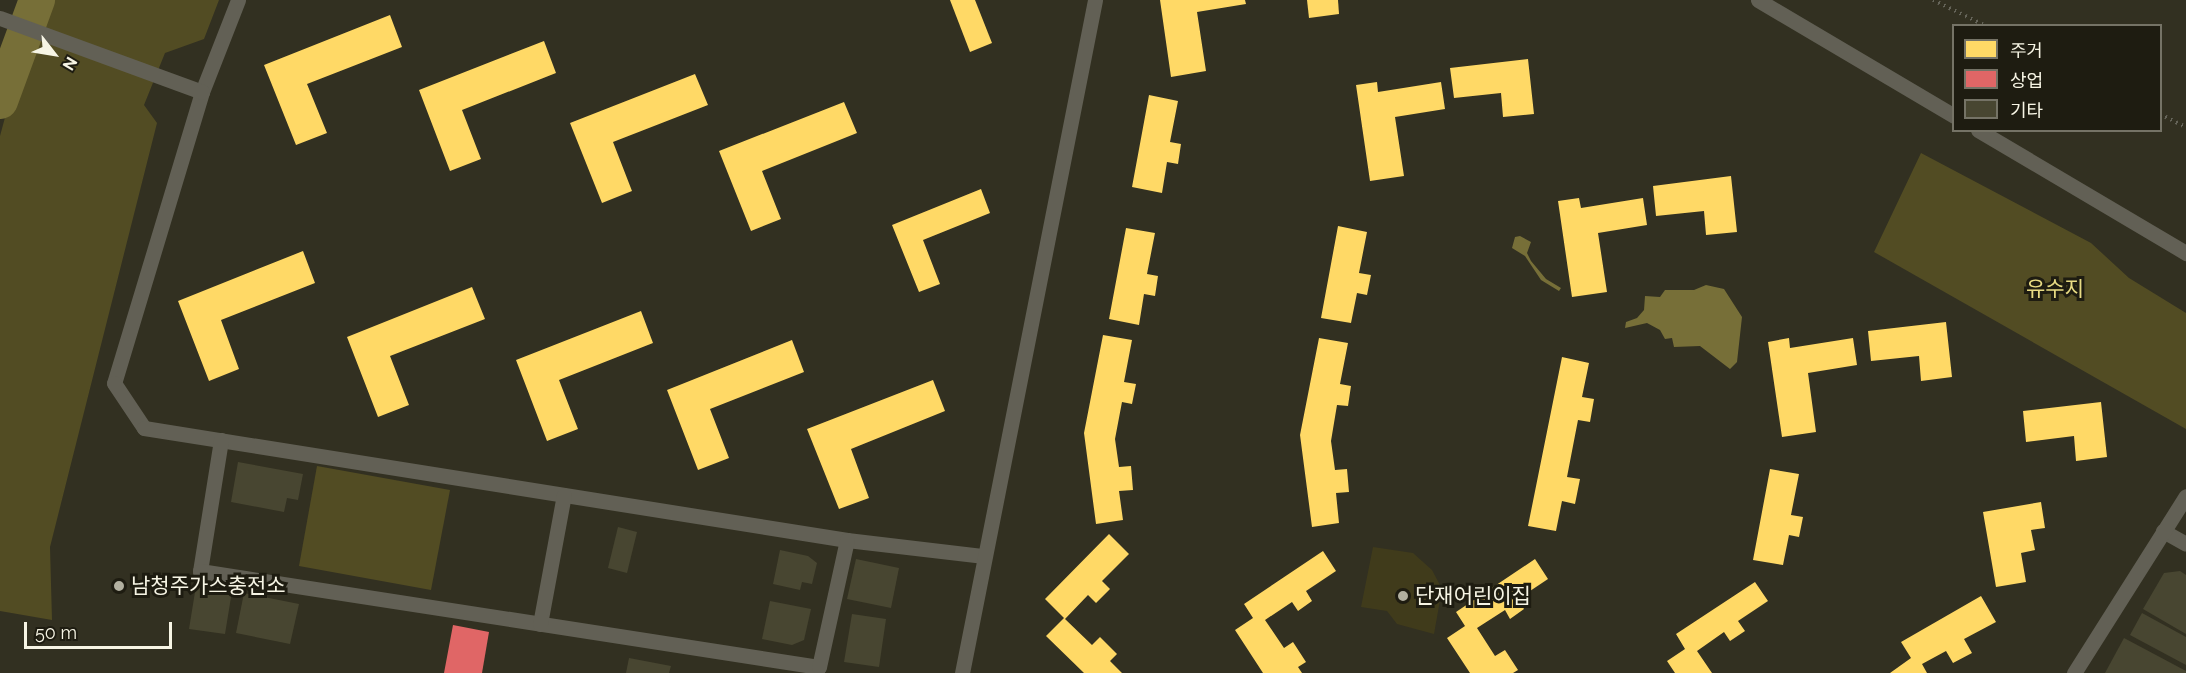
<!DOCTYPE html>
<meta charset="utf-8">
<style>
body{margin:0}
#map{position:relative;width:2186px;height:673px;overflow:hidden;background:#323021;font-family:Raleway,"Noto Sans KR",sans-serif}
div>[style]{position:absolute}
.built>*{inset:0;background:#403b1b}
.green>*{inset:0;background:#524c23}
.water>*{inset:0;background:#776f38}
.homes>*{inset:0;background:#ffd966}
.shops>*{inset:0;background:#e06666}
.river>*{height:36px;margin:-18px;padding:0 18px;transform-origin:18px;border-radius:18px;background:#776f38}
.building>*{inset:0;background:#484631}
.path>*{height:4px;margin-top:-2px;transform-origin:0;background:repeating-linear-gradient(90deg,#656459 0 1.5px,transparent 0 6px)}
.minor>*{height:15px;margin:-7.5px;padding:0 7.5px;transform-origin:7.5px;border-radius:7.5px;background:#626055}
.dots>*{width:16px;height:16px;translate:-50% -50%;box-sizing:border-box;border:3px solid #1e1c11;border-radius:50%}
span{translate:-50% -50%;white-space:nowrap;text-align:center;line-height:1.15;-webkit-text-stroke:6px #1e1c11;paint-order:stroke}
.park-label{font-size:21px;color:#e8db83}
.poi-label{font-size:21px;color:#f7f5e5}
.left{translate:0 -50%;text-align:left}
.legend{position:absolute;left:1952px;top:24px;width:210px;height:108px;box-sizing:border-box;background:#1e1c11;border:2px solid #757366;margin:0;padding:8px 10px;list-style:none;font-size:18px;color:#f7f5e5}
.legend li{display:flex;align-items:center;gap:12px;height:30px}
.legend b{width:30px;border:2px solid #757366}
.north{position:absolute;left:24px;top:24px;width:60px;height:60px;-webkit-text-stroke:4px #1e1c11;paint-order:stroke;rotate:121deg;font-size:16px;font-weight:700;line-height:24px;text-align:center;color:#f7f5e5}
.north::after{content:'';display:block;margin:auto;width:21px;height:27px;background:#f7f5e5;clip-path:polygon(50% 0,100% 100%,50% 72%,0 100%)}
.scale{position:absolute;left:24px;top:622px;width:148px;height:27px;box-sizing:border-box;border:3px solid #f7f5e5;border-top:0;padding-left:8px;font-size:18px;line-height:21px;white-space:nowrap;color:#f7f5e5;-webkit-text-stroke:4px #1e1c11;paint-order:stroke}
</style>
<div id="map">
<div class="built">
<i style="clip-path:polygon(1373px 547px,1413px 553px,1432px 570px,1442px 589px,1434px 634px,1397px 624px,1387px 611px,1361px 607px)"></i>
</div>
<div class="green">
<i style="clip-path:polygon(46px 0,219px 0,204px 39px,165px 53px,144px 105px,157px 123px,50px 547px,52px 620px,0 611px,0 136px,20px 62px)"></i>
<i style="clip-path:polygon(1921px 153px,2091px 243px,2129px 278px,2186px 313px,2186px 429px,1874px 252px)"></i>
<i style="clip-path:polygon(317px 466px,450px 490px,431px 590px,299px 566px)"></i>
</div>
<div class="water">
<i style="clip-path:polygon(1520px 236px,1531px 242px,1527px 253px,1531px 261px,1546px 279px,1561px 288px,1559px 291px,1541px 280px,1525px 256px,1512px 248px,1515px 237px)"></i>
<i style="clip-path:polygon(1706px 285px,1724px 289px,1742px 317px,1737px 362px,1730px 369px,1700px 346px,1674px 347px,1672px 338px,1665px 339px,1660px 330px,1647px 323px,1625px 328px,1626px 322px,1637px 318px,1644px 310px,1645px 296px,1660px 297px,1665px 290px,1694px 290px)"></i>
</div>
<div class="homes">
<i style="clip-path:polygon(950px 0,975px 0,992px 43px,970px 52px)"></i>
<i style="clip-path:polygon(1160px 0,1245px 0,1246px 4px,1197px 12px,1206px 71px,1171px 77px)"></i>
<i style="clip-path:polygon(1307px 0,1338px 0,1339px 14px,1309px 18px)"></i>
<i style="clip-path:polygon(390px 15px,402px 47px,307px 84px,327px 133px,296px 145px,264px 65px)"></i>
<i style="clip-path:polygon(544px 41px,556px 73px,462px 110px,481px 159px,450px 171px,419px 90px)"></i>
<i style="clip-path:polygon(1528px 59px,1534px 114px,1503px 117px,1501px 93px,1454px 98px,1450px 68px)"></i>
<i style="clip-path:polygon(695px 74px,708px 105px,613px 142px,632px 191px,602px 203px,570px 123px)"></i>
<i style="clip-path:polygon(1377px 82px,1378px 92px,1441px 82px,1445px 109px,1395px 117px,1404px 176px,1370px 181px,1356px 85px)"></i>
<i style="clip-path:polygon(1149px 95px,1178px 101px,1170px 142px,1181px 144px,1178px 164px,1167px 162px,1162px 193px,1132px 187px)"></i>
<i style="clip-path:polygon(844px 102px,857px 133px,762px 171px,781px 219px,751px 231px,719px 151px)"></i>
<i style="clip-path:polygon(1731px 176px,1737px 232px,1706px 235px,1704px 211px,1656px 216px,1653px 186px)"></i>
<i style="clip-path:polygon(981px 189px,990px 213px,923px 240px,940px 284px,919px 292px,892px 225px)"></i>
<i style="clip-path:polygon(1579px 198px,1581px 208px,1643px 198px,1647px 225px,1598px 233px,1607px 292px,1572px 297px,1558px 201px)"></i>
<i style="clip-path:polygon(1338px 226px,1367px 232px,1359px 273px,1371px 275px,1367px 295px,1357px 293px,1351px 323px,1321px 318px)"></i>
<i style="clip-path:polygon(1126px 228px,1155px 233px,1147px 274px,1158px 276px,1155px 296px,1144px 294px,1139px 325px,1109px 319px)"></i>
<i style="clip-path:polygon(303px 251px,315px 283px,221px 320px,239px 369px,209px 381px,178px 301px)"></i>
<i style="clip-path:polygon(472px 287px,485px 319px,390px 356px,409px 405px,378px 417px,347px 337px)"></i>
<i style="clip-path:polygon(641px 311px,653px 343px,559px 380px,578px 429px,547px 441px,516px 360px)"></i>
<i style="clip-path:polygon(1946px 322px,1952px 377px,1921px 381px,1919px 356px,1871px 361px,1868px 331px)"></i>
<i style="clip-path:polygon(1103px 335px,1132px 340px,1124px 382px,1136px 384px,1132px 404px,1122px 402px,1115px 439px,1119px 467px,1131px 466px,1133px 490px,1119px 491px,1123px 520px,1096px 524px,1084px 433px)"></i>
<i style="clip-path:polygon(1319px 338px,1348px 343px,1340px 384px,1351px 386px,1348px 406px,1337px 405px,1331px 441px,1335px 470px,1347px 469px,1349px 492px,1336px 493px,1339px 523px,1312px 527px,1300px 435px)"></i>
<i style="clip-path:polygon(1789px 338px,1790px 348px,1853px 338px,1857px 365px,1808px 373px,1816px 432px,1782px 437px,1768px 342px)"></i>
<i style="clip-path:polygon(792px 340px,804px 372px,710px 409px,729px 458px,698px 470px,667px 390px)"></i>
<i style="clip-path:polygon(1562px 357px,1589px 363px,1582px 397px,1594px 399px,1590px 422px,1578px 420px,1567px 477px,1580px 479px,1575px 504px,1562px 501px,1556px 531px,1528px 526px)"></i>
<i style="clip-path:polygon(933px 380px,945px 411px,851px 449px,869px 498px,839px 509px,807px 429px)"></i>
<i style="clip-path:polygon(2101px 402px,2107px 457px,2076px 461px,2074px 436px,2026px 442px,2023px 411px)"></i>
<i style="clip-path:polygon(1770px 469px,1799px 474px,1791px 515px,1803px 517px,1799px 537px,1789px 535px,1783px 565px,1753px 560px)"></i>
<i style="clip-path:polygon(2041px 502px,2045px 528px,2031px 530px,2035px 550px,2021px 553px,2026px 582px,1996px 587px,1983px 512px)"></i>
<i style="clip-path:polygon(1109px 534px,1129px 554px,1102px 581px,1110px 589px,1096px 603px,1088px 595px,1065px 619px,1092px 645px,1100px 637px,1117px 654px,1110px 661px,1122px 673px,1084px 673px,1046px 636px,1064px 618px,1045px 599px)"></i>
<i style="clip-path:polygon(1323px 551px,1336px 571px,1306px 591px,1312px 601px,1298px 611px,1292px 602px,1265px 620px,1284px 648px,1293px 642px,1306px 662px,1298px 667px,1302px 673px,1263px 673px,1235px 630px,1253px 618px,1244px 604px)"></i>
<i style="clip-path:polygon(1535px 559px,1548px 579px,1518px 599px,1524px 609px,1510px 619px,1505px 610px,1477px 628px,1495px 656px,1505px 650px,1518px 670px,1513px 673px,1470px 673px,1447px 638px,1465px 626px,1456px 612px)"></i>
<i style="clip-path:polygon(1755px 582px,1768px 601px,1738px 621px,1745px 631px,1730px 641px,1724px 632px,1697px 651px,1712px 673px,1675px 673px,1667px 661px,1685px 649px,1676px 634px)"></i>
<i style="clip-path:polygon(1981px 596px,1996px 622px,1964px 639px,1972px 653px,1953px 663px,1946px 651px,1922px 664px,1927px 673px,1890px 673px,1911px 658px,1901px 642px)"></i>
</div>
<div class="shops">
<i style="clip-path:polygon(453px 625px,489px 632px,482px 673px,444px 673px)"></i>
</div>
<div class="river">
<i style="left:0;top:101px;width:108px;rotate:-69.9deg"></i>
</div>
<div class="building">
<i style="clip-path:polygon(238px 462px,303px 474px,298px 500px,287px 498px,284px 512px,231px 502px)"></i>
<i style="clip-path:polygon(618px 527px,637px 532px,627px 573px,608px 568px)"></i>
<i style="clip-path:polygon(780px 550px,808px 556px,817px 563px,812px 584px,802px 582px,800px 590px,773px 584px)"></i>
<i style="clip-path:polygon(856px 559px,899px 568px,891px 608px,847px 599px)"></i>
<i style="clip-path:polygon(2180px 571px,2186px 575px,2186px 634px,2143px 609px,2164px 573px)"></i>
<i style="clip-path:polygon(196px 586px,232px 591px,225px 634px,189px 629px)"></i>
<i style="clip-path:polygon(244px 593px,299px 604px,290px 644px,236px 633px)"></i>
<i style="clip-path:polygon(770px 601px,811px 609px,804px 640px,792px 645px,762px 639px)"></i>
<i style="clip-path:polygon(2142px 613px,2186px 637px,2186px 665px,2130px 635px)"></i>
<i style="clip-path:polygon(852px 614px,886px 619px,879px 667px,844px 662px)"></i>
<i style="clip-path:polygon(2124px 638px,2186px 671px,2186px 673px,2105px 673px)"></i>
<i style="clip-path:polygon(629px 658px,671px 666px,669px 673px,626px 673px)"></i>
</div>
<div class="path">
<i style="left:1933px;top:0;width:59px;rotate:26.1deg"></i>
<i style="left:2160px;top:114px;width:29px;rotate:27deg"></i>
</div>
<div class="minor">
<i style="left:238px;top:0;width:99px;rotate:111.4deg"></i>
<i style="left:202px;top:92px;width:304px;rotate:106.8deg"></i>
<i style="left:114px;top:383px;width:54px;rotate:56.3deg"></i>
<i style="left:144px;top:428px;width:712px;rotate:9.05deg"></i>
<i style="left:847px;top:540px;width:138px;rotate:6.7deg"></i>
<i style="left:1758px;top:0;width:228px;rotate:30.6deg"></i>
<i style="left:0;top:18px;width:215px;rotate:20.1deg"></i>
<i style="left:1978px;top:130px;width:242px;rotate:30.6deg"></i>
<i style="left:221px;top:440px;width:133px;rotate:99.1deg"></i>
<i style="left:200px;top:571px;width:626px;rotate:8.82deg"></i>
<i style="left:819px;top:667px;width:130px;rotate:-77.6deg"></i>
<i style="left:2163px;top:531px;width:26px;rotate:29deg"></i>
<i style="left:540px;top:624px;width:131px;rotate:-79.5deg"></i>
<i style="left:962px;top:673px;width:686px;rotate:-78.82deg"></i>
<i style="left:2074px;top:673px;width:209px;rotate:-57.7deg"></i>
</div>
<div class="dots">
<i style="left:119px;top:586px;background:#b2b0a0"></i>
<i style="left:1403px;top:596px;background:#b2b0a0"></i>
</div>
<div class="park-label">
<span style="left:2055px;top:289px">유수지</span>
</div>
<div class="poi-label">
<span class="left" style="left:131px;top:586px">남청주가스충전소</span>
<span class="left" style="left:1415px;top:596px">단재어린이집</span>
</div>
<ul class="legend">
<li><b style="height:16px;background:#ffd966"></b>주거</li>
<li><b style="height:16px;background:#e06666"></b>상업</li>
<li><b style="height:16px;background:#484631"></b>기타</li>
</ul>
<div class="north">N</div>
<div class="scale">50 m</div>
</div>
